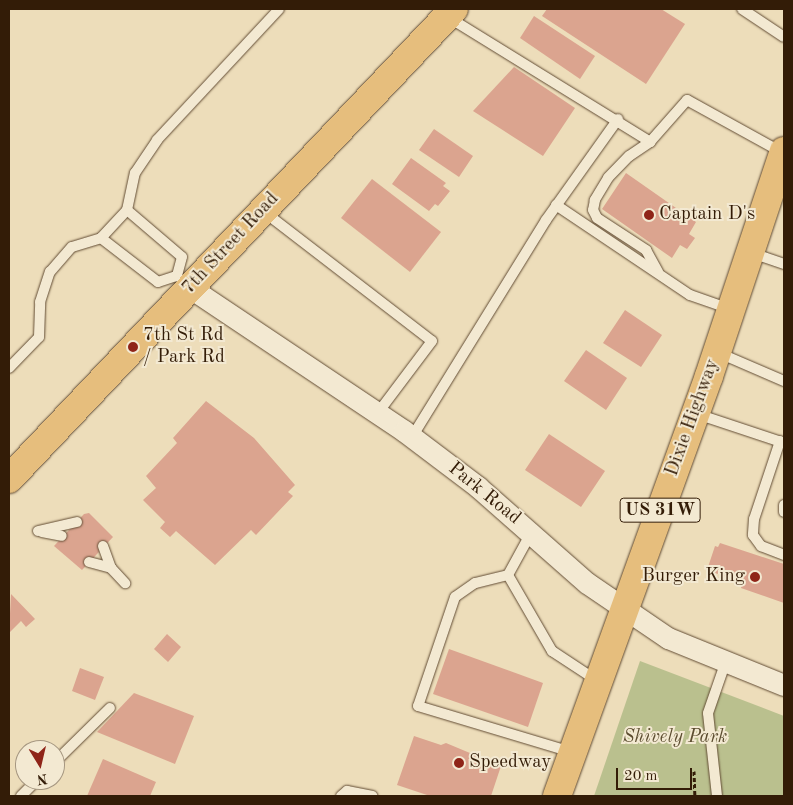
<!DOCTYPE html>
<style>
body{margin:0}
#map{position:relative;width:793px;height:805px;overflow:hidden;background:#edddba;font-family:"Old Standard TT",serif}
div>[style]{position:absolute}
.green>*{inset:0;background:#bac08e}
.building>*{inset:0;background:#dba48f}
.path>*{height:3px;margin-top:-1.5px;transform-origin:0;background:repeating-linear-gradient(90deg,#331c07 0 4px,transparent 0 6.5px)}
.roads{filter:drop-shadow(0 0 1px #624c34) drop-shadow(0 0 1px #624c34)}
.lane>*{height:10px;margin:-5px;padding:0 5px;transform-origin:5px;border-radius:5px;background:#f3e9d2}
.street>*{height:21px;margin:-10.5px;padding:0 10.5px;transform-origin:10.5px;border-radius:10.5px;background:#f3e9d2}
.primary>*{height:28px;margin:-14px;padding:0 14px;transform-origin:14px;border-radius:14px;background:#e6be7d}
.dots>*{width:14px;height:14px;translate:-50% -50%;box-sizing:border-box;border:2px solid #f3e9d2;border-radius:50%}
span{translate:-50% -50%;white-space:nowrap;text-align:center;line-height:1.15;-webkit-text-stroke:4px #f3e9d2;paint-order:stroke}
.shield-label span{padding:1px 4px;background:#f3e9d2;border:1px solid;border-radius:4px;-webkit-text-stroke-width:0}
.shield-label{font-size:18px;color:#331c07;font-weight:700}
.poi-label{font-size:19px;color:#331c07}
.left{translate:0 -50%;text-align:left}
.right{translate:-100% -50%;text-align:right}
.street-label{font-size:19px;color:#331c07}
.park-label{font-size:19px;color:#5c4d30;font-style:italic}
.frame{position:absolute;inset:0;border:10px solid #331c07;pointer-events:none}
.north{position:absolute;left:15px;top:740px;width:50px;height:50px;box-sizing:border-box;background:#f3e9d2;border:1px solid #a69781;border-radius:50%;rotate:171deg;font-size:14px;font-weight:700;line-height:20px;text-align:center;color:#331c07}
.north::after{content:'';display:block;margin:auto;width:18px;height:22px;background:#8f2418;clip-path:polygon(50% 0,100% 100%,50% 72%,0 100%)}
.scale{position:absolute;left:616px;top:768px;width:76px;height:22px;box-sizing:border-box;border:2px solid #331c07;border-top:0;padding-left:6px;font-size:15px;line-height:18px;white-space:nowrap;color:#331c07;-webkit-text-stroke:4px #f3e9d2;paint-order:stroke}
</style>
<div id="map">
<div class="green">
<i style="clip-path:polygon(640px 661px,784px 716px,784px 796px,594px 796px)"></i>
</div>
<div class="building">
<i style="clip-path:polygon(547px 9px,661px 9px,685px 24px,646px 84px,542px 16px)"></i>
<i style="clip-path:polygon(534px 16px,595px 56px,580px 79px,520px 38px)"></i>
<i style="clip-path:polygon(514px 67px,575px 108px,543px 156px,473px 111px)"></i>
<i style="clip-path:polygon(434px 129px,473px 156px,459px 177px,419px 150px)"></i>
<i style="clip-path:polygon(411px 158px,446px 183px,443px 186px,450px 191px,438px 206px,435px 204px,429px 211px,392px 184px)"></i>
<i style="clip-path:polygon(626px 173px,696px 222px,689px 234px,695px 238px,687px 249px,680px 245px,672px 258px,602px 209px)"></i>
<i style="clip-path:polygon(372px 179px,441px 232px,410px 272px,341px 218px)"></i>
<i style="clip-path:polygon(625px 310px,662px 335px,641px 367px,603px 343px)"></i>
<i style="clip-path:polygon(586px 350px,627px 378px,606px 410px,564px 381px)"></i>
<i style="clip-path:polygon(206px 401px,254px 438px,295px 485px,288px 492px,293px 496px,256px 535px,251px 530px,215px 565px,176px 531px,170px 537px,160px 528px,165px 522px,143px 500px,156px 488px,146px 476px,177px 443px,173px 438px)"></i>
<i style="clip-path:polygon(549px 434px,605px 471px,581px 507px,525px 470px)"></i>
<i style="clip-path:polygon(89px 513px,113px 537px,82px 570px,54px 546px,84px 514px)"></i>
<i style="clip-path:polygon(720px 543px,784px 564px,784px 603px,741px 588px,742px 583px,707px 570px,715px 546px,718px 547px)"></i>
<i style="clip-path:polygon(11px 594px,35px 619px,26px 627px,21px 621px,9px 633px)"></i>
<i style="clip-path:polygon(167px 634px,181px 647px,168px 662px,154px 649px)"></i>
<i style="clip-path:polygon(449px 649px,543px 683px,528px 727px,433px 694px)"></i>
<i style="clip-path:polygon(80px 668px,104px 677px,95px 700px,72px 691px)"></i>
<i style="clip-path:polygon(134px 693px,194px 716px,175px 764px,97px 732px)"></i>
<i style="clip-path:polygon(414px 736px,441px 745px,446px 743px,501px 766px,491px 796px,430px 796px,397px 785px)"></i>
<i style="clip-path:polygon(103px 759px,156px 782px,150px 796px,87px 796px)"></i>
</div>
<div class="path">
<i style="left:694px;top:771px;width:25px;rotate:88deg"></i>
</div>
<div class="roads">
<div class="lane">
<i style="left:742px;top:9px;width:50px;rotate:33.7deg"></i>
<i style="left:448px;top:17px;width:238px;rotate:31.7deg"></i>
<i style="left:650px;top:142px;width:56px;rotate:-48.6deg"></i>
<i style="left:687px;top:100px;width:110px;rotate:28.9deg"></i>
<i style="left:650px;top:142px;width:25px;rotate:146deg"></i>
<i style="left:629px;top:156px;width:30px;rotate:134deg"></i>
<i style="left:608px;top:178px;width:26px;rotate:121deg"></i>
<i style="left:595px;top:200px;width:10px;rotate:101deg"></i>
<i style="left:593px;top:210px;width:9px;rotate:63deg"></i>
<i style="left:597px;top:218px;width:59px;rotate:33.1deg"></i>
<i style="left:646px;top:250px;width:25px;rotate:61deg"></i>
<i style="left:556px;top:205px;width:161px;rotate:33.9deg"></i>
<i style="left:690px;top:295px;width:42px;rotate:19.3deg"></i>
<i style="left:127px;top:210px;width:72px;rotate:40.5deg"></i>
<i style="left:182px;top:257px;width:20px;rotate:105deg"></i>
<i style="left:263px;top:211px;width:213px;rotate:37.6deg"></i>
<i style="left:432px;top:341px;width:91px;rotate:127deg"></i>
<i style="left:101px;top:238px;width:72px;rotate:37.7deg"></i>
<i style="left:158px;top:282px;width:20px;rotate:-18deg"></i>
<i style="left:752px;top:253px;width:34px;rotate:19deg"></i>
<i style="left:719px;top:353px;width:71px;rotate:23.3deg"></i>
<i style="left:9px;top:368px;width:43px;rotate:-45.9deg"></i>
<i style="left:39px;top:337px;width:35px;rotate:-88deg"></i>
<i style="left:40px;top:302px;width:32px;rotate:-72deg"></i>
<i style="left:50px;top:272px;width:33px;rotate:-49deg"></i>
<i style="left:72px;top:247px;width:30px;rotate:-17deg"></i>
<i style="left:101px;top:238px;width:38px;rotate:-47deg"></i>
<i style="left:127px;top:210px;width:38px;rotate:-78deg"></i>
<i style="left:135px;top:173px;width:40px;rotate:-56deg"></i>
<i style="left:157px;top:140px;width:179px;rotate:-47deg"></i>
<i style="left:697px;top:414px;width:92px;rotate:18.4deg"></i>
<i style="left:412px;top:437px;width:255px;rotate:-58.3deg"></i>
<i style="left:546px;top:220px;width:124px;rotate:-54.5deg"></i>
<i style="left:780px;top:441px;width:82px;rotate:108.4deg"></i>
<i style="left:754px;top:519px;width:16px;rotate:94deg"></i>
<i style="left:753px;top:535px;width:14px;rotate:54deg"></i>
<i style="left:761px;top:546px;width:25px;rotate:21deg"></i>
<i style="left:784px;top:505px;width:7px;rotate:90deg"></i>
<i style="left:38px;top:531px;width:40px;rotate:-13deg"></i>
<i style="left:42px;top:532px;width:20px;rotate:11deg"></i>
<i style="left:531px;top:533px;width:48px;rotate:118.7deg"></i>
<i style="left:508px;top:575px;width:88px;rotate:59.9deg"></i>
<i style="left:552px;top:651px;width:53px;rotate:33.4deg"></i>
<i style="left:103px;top:546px;width:23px;rotate:70deg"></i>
<i style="left:89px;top:562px;width:23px;rotate:15deg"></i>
<i style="left:111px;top:568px;width:21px;rotate:47deg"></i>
<i style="left:508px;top:575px;width:34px;rotate:166deg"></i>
<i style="left:475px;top:583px;width:24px;rotate:145deg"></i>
<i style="left:455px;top:597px;width:115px;rotate:108.7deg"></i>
<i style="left:418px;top:706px;width:160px;rotate:16.7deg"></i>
<i style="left:55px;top:762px;width:77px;rotate:-44.5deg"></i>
<i style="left:21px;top:796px;width:23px;rotate:-45deg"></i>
<i style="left:341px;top:796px;width:8px;rotate:-40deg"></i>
<i style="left:347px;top:791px;width:26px;rotate:11deg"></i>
<i style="left:717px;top:796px;width:83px;rotate:-96.2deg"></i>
<i style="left:708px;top:713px;width:52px;rotate:-70.9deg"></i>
</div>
<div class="street">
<i style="left:189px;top:287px;width:259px;rotate:33.8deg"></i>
<i style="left:404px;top:431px;width:93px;rotate:37.1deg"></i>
<i style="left:478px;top:487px;width:145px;rotate:41.4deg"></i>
<i style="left:587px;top:583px;width:98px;rotate:34.2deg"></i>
<i style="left:668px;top:638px;width:125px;rotate:22.1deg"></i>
</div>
<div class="primary">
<i style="left:9px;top:479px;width:647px;rotate:-46.57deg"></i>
<i style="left:557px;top:796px;width:447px;rotate:-70.1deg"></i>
<i style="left:709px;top:376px;width:237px;rotate:-71.6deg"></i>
</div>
</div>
<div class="dots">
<i style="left:649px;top:215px;background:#8f2418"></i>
<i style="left:133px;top:347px;background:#8f2418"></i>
<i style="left:755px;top:577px;background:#8f2418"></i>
<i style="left:459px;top:763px;background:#8f2418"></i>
</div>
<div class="shield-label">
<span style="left:660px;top:510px">US 31W</span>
</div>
<div class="poi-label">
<span class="left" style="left:659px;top:215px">Captain D's</span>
<span class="left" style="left:143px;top:347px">7th St Rd<br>/ Park Rd</span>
<span class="right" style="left:745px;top:577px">Burger King</span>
<span class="left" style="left:469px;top:763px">Speedway</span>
</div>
<div class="street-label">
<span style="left:231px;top:244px;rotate:-47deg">7th Street Road</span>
<span style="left:693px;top:418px;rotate:-70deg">Dixie Highway</span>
<span style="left:484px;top:494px;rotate:39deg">Park Road</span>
</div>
<div class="park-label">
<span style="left:675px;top:738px">Shively Park</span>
</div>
<div class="frame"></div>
<div class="north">N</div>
<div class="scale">20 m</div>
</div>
